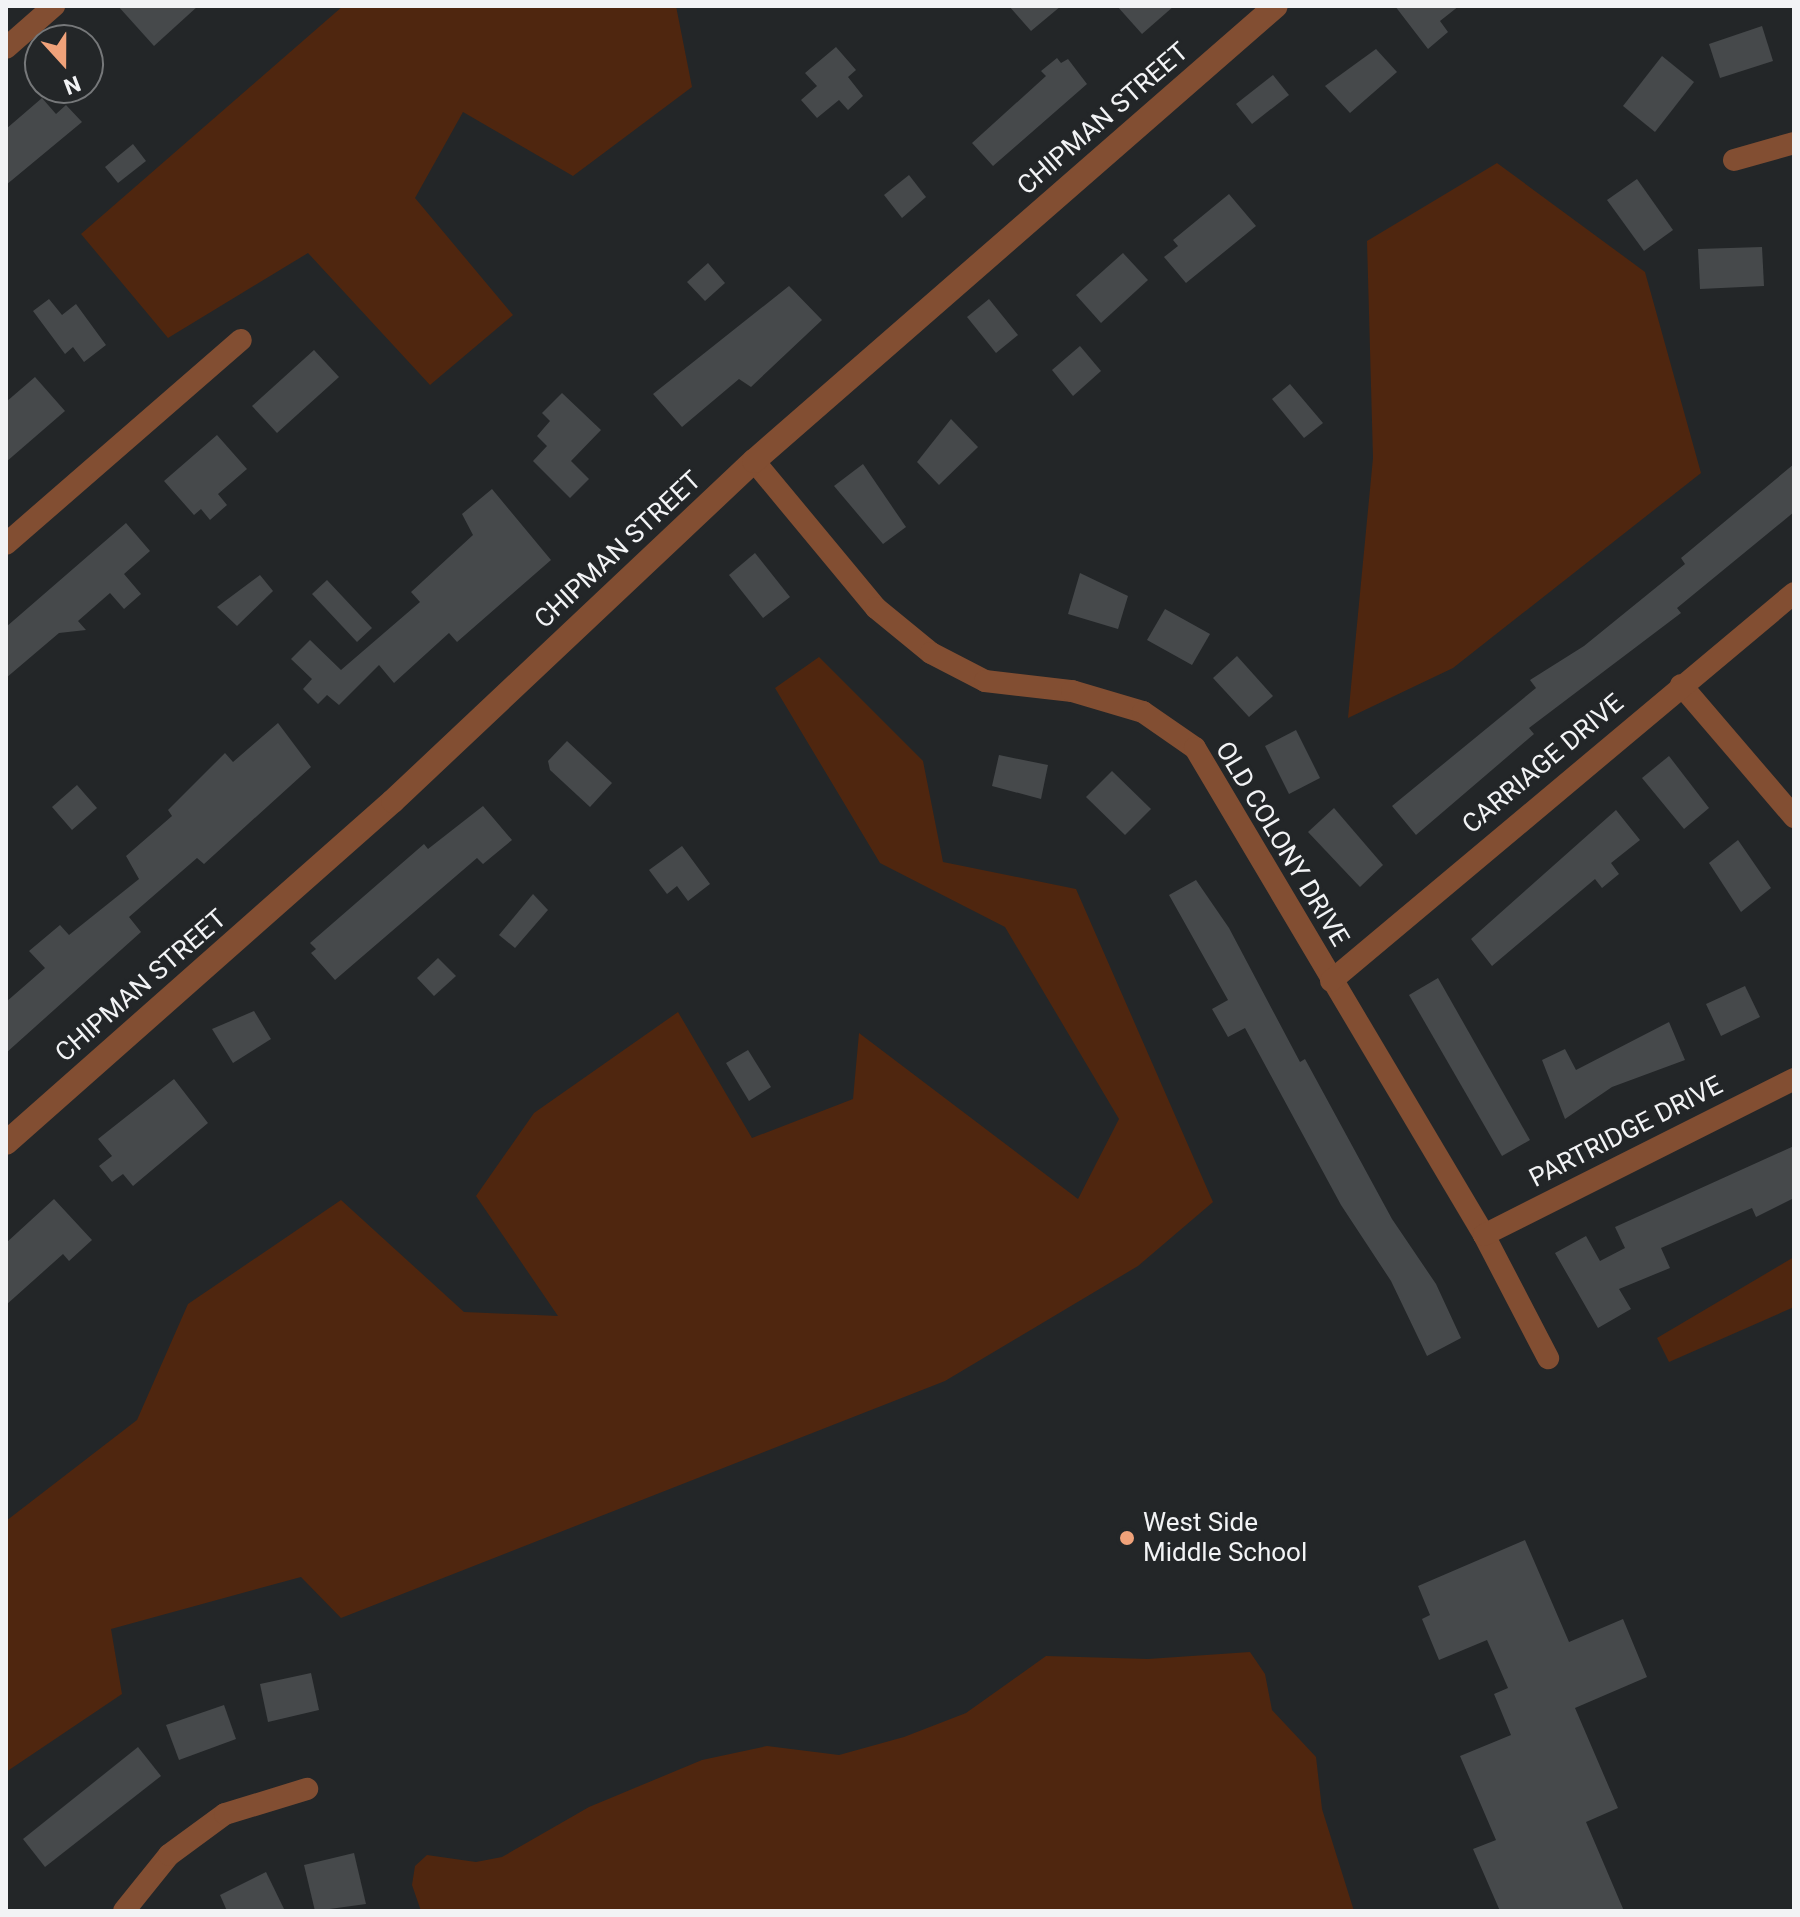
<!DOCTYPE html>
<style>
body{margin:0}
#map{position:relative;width:1800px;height:1917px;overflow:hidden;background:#232628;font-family:Roboto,sans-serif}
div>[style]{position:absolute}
.green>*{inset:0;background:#4f260f}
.building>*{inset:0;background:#46494b}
.minor>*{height:22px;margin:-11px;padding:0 11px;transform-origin:11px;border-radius:11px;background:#824e32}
.tertiary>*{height:24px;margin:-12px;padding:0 12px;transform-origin:12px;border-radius:12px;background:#824e32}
.dots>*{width:22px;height:22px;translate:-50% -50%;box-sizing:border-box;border:4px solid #232628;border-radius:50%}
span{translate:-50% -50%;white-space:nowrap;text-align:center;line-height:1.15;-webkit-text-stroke:6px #232628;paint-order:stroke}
.street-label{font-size:26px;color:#f2f3f5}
.poi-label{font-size:26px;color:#f2f3f5}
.left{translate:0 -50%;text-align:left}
.frame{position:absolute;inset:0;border:8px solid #f2f3f5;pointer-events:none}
.north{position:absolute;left:24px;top:24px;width:80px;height:80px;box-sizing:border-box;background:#232628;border:2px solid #76787a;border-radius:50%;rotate:159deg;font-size:22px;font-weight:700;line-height:32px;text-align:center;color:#f2f3f5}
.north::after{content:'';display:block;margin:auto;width:28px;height:36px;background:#f0a27a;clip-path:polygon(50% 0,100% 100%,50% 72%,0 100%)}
</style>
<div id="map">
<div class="green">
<i style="clip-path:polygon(343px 6px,676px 6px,692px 87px,573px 176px,463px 112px,415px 198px,513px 315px,430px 385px,308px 253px,168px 338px,81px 234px)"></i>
<i style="clip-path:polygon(1497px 163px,1645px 272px,1701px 473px,1453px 668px,1348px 718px,1373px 458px,1367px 241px)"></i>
<i style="clip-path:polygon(819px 657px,923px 761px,943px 862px,1076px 889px,1213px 1202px,1138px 1266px,945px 1381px,341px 1618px,301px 1577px,111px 1629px,122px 1694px,6px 1772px,6px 1521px,137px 1420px,188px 1304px,341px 1200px,464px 1312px,558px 1316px,476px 1196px,534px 1113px,678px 1012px,752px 1138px,853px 1099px,859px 1033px,1078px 1199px,1119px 1119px,1005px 927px,880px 863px,775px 688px)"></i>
<i style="clip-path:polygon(1794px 1257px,1794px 1307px,1669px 1362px,1657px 1338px)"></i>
<i style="clip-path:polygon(1250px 1652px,1265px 1674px,1272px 1710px,1316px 1757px,1322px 1809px,1354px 1911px,421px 1911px,412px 1885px,415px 1866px,427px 1855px,476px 1862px,502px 1857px,589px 1807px,702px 1760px,767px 1746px,839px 1755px,904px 1737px,966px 1713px,1046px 1656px,1148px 1659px)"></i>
</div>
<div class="building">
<i style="clip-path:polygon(118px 6px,198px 6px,154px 46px)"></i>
<i style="clip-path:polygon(1009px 6px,1061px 6px,1031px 31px)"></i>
<i style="clip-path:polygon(1117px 6px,1174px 6px,1142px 34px)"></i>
<i style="clip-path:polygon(1395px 6px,1459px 6px,1440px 21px,1448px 32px,1428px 49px)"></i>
<i style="clip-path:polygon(1762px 26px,1773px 61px,1720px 78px,1709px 44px)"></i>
<i style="clip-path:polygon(836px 47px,856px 70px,848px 77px,863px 96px,848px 110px,839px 100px,817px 118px,801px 100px,817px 86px,805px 73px)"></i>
<i style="clip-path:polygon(1376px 49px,1397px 72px,1350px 113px,1325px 86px)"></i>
<i style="clip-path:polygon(1662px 56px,1694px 82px,1655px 132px,1623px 106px)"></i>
<i style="clip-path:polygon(1057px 58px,1061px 63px,1068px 59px,1087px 84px,993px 166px,972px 143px,1046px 76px,1041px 71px)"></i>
<i style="clip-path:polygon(1273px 75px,1289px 95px,1252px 124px,1236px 104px)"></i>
<i style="clip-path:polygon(42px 98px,56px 114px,66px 105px,82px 122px,6px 185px,6px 129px)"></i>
<i style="clip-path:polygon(133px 144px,146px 161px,118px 183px,105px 167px)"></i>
<i style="clip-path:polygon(909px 175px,926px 197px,902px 218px,884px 195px)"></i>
<i style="clip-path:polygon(1637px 179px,1673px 230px,1644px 251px,1607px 200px)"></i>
<i style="clip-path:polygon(1229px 194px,1256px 226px,1186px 283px,1164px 257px,1178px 246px,1173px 240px)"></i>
<i style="clip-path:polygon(1762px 247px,1764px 286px,1700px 289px,1698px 249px)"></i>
<i style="clip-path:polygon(1123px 253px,1148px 280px,1101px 323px,1076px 295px)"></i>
<i style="clip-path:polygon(708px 263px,725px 283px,705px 301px,687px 282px)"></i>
<i style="clip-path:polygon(789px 286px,822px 320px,751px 387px,739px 379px,682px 427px,653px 394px)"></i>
<i style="clip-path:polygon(49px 299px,62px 315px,76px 304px,106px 345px,84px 362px,73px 347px,65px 354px,33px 311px)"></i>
<i style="clip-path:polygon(989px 299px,1018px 335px,996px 353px,967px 317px)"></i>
<i style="clip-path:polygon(1080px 346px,1101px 371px,1073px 396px,1052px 370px)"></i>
<i style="clip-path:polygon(314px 350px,339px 377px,277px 433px,252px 406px)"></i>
<i style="clip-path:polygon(35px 377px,65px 411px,6px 462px,6px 402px)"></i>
<i style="clip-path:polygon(1290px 384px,1323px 423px,1304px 438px,1272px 399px)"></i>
<i style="clip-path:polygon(562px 393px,601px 430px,571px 461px,589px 479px,570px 498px,533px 461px,547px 446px,537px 436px,550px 421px,542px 413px)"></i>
<i style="clip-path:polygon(951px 419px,978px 447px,939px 485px,917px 462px)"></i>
<i style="clip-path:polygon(217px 435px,247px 469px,218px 494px,227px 505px,210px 520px,201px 509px,194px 515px,164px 481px)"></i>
<i style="clip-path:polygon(863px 464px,906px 527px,883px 544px,834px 486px)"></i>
<i style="clip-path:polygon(1794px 464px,1794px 512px,1677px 608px,1681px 613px,1529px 728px,1534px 734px,1416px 835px,1392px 806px,1536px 688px,1530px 680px,1584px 646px,1685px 564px,1681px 558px)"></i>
<i style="clip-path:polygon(492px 489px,551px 560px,457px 642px,449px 633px,394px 683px,379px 665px,339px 705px,327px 695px,318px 704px,303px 689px,312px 679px,291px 659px,310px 640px,341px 670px,420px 602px,411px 592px,473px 535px,462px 514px)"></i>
<i style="clip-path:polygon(126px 523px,150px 551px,124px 574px,141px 594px,124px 609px,110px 593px,78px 621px,86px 630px,59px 633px,6px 678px,6px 627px)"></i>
<i style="clip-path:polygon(755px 553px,790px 597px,763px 618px,729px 575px)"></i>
<i style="clip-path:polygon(1080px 573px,1128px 596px,1118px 629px,1068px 614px)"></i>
<i style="clip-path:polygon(260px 575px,273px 591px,237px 626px,217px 607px)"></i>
<i style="clip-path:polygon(327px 580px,372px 628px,357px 642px,312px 594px)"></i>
<i style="clip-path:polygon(1165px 609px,1210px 634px,1192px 665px,1147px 640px)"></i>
<i style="clip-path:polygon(1237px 656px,1273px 696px,1249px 717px,1213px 678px)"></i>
<i style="clip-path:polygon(278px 723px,311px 767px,204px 864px,197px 858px,129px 917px,141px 932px,6px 1053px,6px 1002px,45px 968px,29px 951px,60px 925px,69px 935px,139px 879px,126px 856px,172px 816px,168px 810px,225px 753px,233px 762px)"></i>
<i style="clip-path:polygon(1296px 730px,1320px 778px,1289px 794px,1265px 746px)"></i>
<i style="clip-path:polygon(567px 741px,612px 783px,590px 807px,550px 770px,548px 761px)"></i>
<i style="clip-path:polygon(999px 755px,1048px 765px,1041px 799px,992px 786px)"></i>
<i style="clip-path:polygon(1669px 756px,1709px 808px,1684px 829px,1642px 778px)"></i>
<i style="clip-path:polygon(1112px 771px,1151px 809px,1125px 835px,1086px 797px)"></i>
<i style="clip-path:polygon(77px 785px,97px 808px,72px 830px,52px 807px)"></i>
<i style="clip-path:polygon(483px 806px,512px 840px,483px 864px,477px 858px,335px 980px,311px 953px,316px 949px,310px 943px,424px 844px,428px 849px)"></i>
<i style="clip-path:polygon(1334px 808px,1383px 865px,1360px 887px,1308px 832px)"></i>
<i style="clip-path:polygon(1616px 810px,1640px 840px,1611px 863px,1619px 874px,1602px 888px,1595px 879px,1492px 966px,1471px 939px)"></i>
<i style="clip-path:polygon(1738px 840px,1771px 888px,1741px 912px,1709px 863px)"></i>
<i style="clip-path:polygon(682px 846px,710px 884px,688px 901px,677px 886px,667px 894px,649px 870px)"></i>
<i style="clip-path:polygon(1196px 880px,1229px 928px,1300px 1062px,1305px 1059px,1392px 1219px,1436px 1284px,1461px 1338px,1427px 1356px,1391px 1281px,1341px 1205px,1245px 1028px,1228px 1037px,1212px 1009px,1228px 1000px,1169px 895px)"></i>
<i style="clip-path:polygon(533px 894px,548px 910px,515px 948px,499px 935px)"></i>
<i style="clip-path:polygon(438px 958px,456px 976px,434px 996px,417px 978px)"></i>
<i style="clip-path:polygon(1438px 978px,1530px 1140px,1502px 1156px,1409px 995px)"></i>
<i style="clip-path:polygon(1745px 986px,1760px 1017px,1721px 1036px,1706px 1004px)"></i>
<i style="clip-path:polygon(254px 1011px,271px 1039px,233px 1063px,212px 1029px)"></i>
<i style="clip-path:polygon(1669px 1022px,1685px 1060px,1612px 1087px,1565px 1119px,1542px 1060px,1565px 1049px,1576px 1070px)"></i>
<i style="clip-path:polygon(748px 1050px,771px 1087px,749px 1101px,726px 1063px)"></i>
<i style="clip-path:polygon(174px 1079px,208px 1123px,133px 1186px,123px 1174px,112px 1182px,99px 1166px,112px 1156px,98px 1139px)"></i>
<i style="clip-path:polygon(1794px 1146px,1794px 1198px,1756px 1217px,1752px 1208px,1661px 1248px,1670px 1268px,1619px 1289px,1631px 1309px,1598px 1328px,1555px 1253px,1586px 1236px,1600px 1261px,1625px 1248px,1615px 1227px)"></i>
<i style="clip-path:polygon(54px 1199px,92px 1240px,69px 1261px,63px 1254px,6px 1305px,6px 1243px)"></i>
<i style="clip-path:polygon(1525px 1540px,1569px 1642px,1623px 1619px,1647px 1677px,1575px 1708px,1618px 1808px,1586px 1822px,1624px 1911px,1500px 1911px,1473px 1849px,1496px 1840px,1460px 1756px,1511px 1735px,1494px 1694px,1508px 1688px,1487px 1640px,1439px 1660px,1422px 1619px,1430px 1615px,1418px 1586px)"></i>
<i style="clip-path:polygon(311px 1673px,319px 1710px,268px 1722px,260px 1684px)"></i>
<i style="clip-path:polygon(224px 1705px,236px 1739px,179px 1760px,166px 1725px)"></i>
<i style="clip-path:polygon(138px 1747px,161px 1776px,45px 1867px,23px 1839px)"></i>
<i style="clip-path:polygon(354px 1853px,366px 1904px,315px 1911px,304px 1865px)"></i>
<i style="clip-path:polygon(266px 1872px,285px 1911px,227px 1911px,220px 1895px)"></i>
</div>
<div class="minor">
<i style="left:6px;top:48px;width:64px;rotate:-41.2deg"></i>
<i style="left:1734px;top:160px;width:62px;rotate:-15.8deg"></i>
<i style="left:754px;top:461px;width:191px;rotate:50.3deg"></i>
<i style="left:876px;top:608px;width:71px;rotate:39.3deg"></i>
<i style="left:931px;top:653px;width:61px;rotate:27.4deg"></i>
<i style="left:985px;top:681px;width:88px;rotate:6.6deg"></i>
<i style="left:1072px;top:691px;width:74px;rotate:16.5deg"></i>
<i style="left:1143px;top:712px;width:63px;rotate:34.7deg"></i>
<i style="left:1195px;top:748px;width:566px;rotate:59.31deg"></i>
<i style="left:1484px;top:1235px;width:139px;rotate:62.5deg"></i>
<i style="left:6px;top:544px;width:311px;rotate:-41deg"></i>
<i style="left:1681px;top:685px;width:174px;rotate:49.4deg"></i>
<i style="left:1331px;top:981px;width:604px;rotate:-39.96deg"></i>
<i style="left:1484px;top:1235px;width:347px;rotate:-26.7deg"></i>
<i style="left:124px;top:1911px;width:72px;rotate:-51.2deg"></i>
<i style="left:169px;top:1855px;width:69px;rotate:-36.2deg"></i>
<i style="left:225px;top:1814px;width:86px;rotate:-17deg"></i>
</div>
<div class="tertiary">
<i style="left:6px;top:1143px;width:516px;rotate:-41.47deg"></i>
<i style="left:393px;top:801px;width:496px;rotate:-43.3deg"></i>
<i style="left:754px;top:461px;width:692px;rotate:-41.08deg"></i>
</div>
<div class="dots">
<i style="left:1127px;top:1538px;background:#f0a27a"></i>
</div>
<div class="street-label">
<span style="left:1103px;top:119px;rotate:-41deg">CHIPMAN STREET</span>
<span style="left:618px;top:550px;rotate:-43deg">CHIPMAN STREET</span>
<span style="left:1543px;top:764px;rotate:-40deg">CARRIAGE DRIVE</span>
<span style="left:1282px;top:844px;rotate:59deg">OLD COLONY DRIVE</span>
<span style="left:141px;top:986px;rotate:-41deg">CHIPMAN STREET</span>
<span style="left:1626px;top:1132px;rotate:-27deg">PARTRIDGE DRIVE</span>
</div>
<div class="poi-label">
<span class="left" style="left:1143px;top:1538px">West Side<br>Middle School</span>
</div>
<div class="frame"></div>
<div class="north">N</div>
</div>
